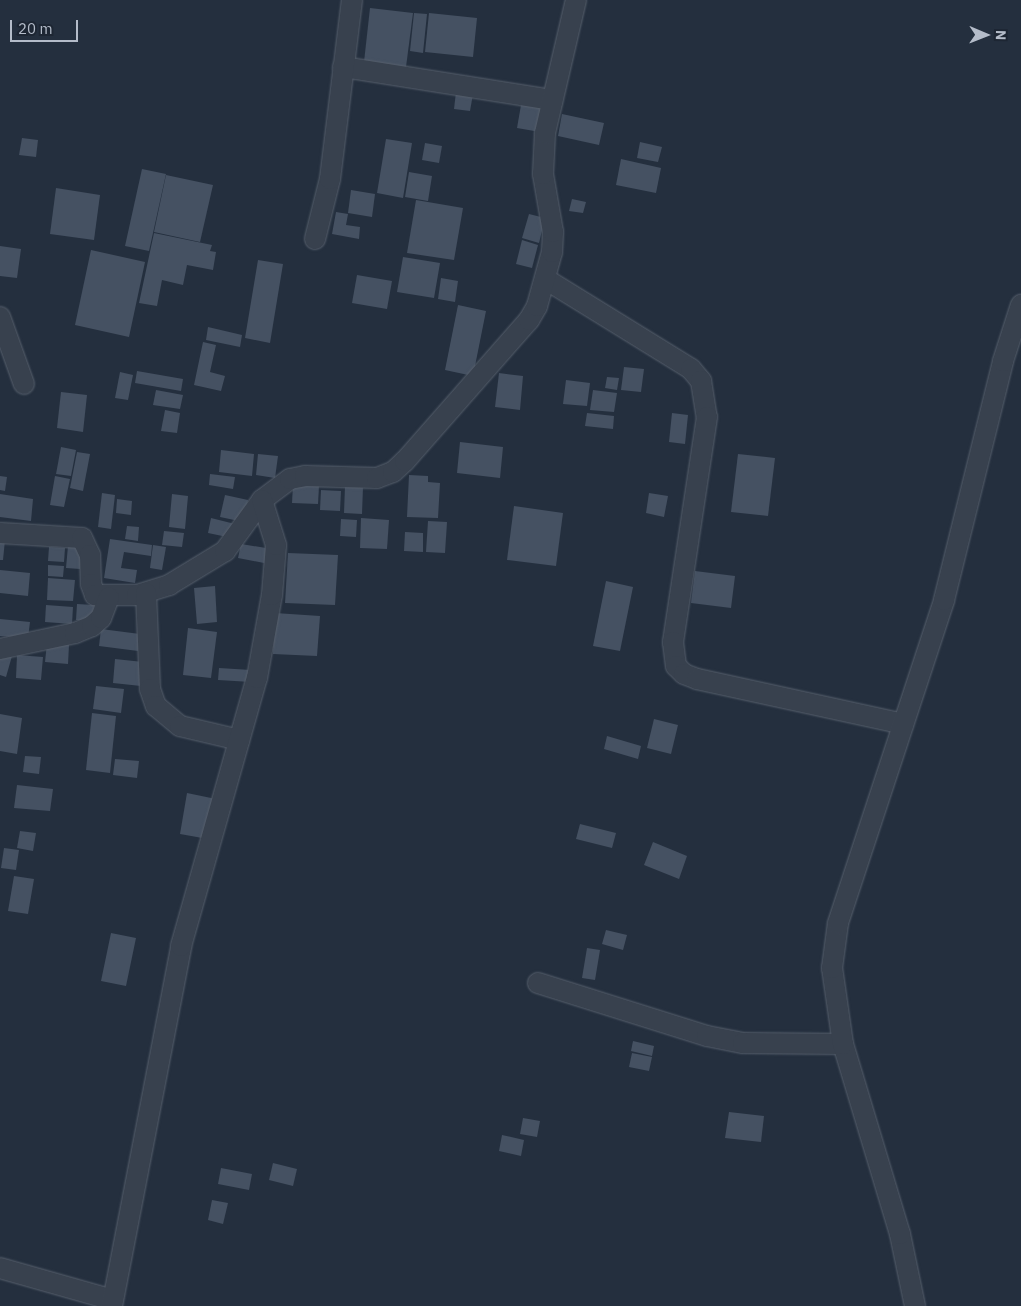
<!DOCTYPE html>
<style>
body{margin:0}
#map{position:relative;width:1021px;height:1306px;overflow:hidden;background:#242f3e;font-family:"IBM Plex Sans",sans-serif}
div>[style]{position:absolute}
.building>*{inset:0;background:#455162}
.roads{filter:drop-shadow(0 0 1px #565f6c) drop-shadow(0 0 1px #565f6c)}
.street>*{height:20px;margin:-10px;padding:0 10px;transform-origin:10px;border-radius:10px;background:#38414e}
span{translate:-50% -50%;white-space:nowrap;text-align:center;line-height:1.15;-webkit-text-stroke:5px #1d2633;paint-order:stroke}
.north{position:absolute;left:961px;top:10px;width:50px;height:50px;-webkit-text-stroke:4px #1d2633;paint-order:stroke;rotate:91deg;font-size:14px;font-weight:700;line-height:20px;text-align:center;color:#b4bcc9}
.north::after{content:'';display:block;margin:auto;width:18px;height:22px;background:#b4bcc9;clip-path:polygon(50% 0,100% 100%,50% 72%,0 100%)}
.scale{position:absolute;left:10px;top:20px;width:68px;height:22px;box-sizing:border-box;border:2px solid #b4bcc9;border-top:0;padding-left:6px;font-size:15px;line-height:18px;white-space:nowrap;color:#b4bcc9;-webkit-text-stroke:4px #1d2633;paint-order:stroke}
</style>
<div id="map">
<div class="building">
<i style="clip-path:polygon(370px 8px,413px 13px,406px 67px,364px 62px)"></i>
<i style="clip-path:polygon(414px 13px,427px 14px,423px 53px,410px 51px)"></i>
<i style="clip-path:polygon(429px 13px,477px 18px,473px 57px,425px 52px)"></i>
<i style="clip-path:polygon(456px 92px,473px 94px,470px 111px,454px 109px)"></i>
<i style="clip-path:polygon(521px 105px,545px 109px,540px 132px,517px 128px)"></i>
<i style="clip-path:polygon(562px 114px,604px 123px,599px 145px,558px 136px)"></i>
<i style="clip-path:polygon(22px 138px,38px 140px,36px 157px,19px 155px)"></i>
<i style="clip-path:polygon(386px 139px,412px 143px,403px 198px,377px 193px)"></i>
<i style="clip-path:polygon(640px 142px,662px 147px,658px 162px,637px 158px)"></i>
<i style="clip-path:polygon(425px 143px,442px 146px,439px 163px,422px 160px)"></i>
<i style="clip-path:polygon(621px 159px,661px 168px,656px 193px,616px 185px)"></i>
<i style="clip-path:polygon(142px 169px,166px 174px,149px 251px,125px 246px)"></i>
<i style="clip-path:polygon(409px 172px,432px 176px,428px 201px,405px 197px)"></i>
<i style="clip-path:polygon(166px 175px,213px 185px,200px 242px,154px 232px)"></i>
<i style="clip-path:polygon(56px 188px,100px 195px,94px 240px,50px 234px)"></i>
<i style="clip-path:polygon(351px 190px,375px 194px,372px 217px,348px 213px)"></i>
<i style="clip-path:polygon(572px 199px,586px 202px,583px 213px,569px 211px)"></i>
<i style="clip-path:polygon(416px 200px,463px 208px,454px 260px,407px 253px)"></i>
<i style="clip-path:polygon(336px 212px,348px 214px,346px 225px,360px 227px,359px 239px,332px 234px)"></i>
<i style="clip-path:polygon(529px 214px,545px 218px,539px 243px,522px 238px)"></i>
<i style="clip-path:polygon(154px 233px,212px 245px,210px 251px,216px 252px,213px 270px,187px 265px,183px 285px,162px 280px,157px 306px,139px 303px)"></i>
<i style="clip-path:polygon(522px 240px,538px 245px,532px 268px,516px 264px)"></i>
<i style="clip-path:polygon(0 246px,21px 249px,17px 278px,0 276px)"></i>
<i style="clip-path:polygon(91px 250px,145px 262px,129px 337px,75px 325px)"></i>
<i style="clip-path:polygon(403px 257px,440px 263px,434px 298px,397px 292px)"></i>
<i style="clip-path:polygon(258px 260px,283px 264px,270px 343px,245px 338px)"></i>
<i style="clip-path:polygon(357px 275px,392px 281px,387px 309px,352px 303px)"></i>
<i style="clip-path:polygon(441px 278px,458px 281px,455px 302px,438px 299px)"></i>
<i style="clip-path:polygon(458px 305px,486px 311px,473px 376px,445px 370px)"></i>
<i style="clip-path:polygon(208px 327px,242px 335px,240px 347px,206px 340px)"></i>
<i style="clip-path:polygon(203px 342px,216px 345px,210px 372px,225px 376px,221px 391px,194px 385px)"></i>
<i style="clip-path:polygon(624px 367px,644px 369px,641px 392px,621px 390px)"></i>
<i style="clip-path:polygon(137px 371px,183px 379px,181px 391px,135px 383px)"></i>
<i style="clip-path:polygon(120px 372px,133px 375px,128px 400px,115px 398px)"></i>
<i style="clip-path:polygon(499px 373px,523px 376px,520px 410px,495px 407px)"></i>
<i style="clip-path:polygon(607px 377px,619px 378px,617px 390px,605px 388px)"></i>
<i style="clip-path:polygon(566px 380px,590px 383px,587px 406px,563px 404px)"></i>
<i style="clip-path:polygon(156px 390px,183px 395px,180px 409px,153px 405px)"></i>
<i style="clip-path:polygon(593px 390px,617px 393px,614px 412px,590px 410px)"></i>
<i style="clip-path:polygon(61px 392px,87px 395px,83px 432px,57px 428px)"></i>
<i style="clip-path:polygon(165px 410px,180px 413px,177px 433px,161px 431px)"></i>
<i style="clip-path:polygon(587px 413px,614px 416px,613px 429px,585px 426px)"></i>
<i style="clip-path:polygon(672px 413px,688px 415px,685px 444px,669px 442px)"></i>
<i style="clip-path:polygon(460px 442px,503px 447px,500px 478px,457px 473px)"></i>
<i style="clip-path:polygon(61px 447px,76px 450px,71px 476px,56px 474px)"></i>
<i style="clip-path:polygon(221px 450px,254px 454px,252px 476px,219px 472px)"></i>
<i style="clip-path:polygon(77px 452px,90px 454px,83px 491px,70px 488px)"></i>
<i style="clip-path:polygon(258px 454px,278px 456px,275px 478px,256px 475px)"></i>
<i style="clip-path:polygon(738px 454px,775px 458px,768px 516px,731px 512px)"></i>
<i style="clip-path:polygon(210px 474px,235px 477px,233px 489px,209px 485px)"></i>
<i style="clip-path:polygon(409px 475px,428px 476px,428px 482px,440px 483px,438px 518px,407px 517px)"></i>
<i style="clip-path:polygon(0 476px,7px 477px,5px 491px,0 490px)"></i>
<i style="clip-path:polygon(55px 476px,70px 479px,64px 507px,50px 505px)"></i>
<i style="clip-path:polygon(293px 485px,319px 486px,318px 504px,292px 503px)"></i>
<i style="clip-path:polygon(345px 486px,363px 487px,362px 514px,344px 513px)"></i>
<i style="clip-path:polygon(321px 490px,341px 491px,340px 511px,320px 510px)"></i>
<i style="clip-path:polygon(102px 493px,115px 495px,111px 529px,98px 527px)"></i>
<i style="clip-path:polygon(649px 493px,668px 496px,664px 517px,646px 513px)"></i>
<i style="clip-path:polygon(0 494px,33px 499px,31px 521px,0 517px)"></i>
<i style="clip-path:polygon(172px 494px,188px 496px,185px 529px,169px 527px)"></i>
<i style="clip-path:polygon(225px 495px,248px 500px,244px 522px,220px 517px)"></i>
<i style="clip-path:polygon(117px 499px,132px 501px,131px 515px,116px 513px)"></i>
<i style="clip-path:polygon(514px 506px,563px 513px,556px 566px,507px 560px)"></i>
<i style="clip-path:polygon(211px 518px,235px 524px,232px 538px,208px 533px)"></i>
<i style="clip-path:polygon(361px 518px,389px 520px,387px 549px,360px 548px)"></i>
<i style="clip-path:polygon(341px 519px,357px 520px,356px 537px,340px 536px)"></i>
<i style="clip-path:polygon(428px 521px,447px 522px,445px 553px,426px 552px)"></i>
<i style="clip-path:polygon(127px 526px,139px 527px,138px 541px,125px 539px)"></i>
<i style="clip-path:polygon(164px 531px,184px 533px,182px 547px,162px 545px)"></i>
<i style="clip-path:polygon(405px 532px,423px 533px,423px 552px,404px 551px)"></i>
<i style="clip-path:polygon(110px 539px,152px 545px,151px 556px,124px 552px,121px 568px,137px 570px,135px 583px,104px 578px)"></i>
<i style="clip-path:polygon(0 540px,5px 540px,3px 560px,0 560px)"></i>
<i style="clip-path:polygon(241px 544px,272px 549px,269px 564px,238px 558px)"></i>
<i style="clip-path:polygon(153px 545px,166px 547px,162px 570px,150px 568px)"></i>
<i style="clip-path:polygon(68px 546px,82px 547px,80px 569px,66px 568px)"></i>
<i style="clip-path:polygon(49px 547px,65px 548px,64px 562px,48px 561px)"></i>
<i style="clip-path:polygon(288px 553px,338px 555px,335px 605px,285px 603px)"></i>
<i style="clip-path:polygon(48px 565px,64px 566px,63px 577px,48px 576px)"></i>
<i style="clip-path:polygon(0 570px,30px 573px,28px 596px,0 593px)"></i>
<i style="clip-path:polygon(695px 571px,735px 576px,731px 608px,691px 603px)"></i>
<i style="clip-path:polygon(48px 578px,75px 580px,73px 601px,47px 600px)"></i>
<i style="clip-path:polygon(606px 581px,633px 587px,620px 651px,593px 646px)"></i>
<i style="clip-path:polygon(215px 586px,217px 622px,197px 624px,194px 588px)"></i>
<i style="clip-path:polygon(77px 604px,94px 605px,93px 621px,76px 620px)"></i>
<i style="clip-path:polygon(46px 605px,73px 607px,72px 624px,45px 622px)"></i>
<i style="clip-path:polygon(275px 613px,320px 616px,317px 656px,273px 654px)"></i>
<i style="clip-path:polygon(0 619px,30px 622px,28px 638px,0 636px)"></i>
<i style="clip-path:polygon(188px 628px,217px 632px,211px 678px,183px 675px)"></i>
<i style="clip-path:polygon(101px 629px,140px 634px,138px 651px,99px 646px)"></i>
<i style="clip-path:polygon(47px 643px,69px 645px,68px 664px,45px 662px)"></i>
<i style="clip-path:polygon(0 652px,12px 656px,6px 677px,0 675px)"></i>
<i style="clip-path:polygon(17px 655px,43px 657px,41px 680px,16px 678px)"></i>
<i style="clip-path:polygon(115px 659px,143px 662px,141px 686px,113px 683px)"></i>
<i style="clip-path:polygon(219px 668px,251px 670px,251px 682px,218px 680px)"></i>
<i style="clip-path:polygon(96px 686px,124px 689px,121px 713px,93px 709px)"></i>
<i style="clip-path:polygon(92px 713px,116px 716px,110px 773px,86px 770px)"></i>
<i style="clip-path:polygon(0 714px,22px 718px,17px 754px,0 751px)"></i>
<i style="clip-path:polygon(654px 719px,678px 725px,671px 754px,647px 748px)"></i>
<i style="clip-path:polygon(607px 736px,641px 746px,638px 759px,604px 749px)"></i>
<i style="clip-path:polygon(25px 756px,41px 757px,39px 774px,23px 772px)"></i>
<i style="clip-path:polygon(115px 759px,139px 761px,137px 778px,113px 775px)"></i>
<i style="clip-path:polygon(17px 785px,53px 789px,50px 811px,14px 808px)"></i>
<i style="clip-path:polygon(187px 793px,216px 799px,208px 839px,180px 834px)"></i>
<i style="clip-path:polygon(580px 824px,616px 833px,612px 848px,576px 839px)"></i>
<i style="clip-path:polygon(20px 831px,36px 833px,33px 851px,17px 848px)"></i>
<i style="clip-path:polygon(653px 842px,687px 856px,679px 879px,644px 865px)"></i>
<i style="clip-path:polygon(4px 848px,19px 850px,16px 870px,1px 868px)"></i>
<i style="clip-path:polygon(14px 876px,34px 879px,28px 914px,8px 911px)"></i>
<i style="clip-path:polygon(606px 930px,627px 935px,623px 950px,602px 944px)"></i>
<i style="clip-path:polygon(111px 933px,136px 938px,126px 986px,101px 981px)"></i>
<i style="clip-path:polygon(587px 948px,600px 950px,595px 980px,582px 978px)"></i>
<i style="clip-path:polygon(633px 1041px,654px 1046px,652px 1056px,631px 1051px)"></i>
<i style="clip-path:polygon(632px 1053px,652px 1057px,649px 1071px,629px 1067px)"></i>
<i style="clip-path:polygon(729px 1112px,764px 1116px,761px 1142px,725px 1138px)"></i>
<i style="clip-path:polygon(523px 1118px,540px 1121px,537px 1137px,520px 1134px)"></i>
<i style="clip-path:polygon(502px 1135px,524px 1140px,521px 1156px,499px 1151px)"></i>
<i style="clip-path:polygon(273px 1163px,297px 1169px,293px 1186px,269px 1180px)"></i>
<i style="clip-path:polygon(221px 1168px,252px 1174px,249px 1190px,218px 1184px)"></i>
<i style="clip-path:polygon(212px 1200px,228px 1203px,223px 1224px,208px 1220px)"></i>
</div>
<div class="roads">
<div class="street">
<i style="left:343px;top:67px;width:212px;rotate:9deg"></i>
<i style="left:315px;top:239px;width:62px;rotate:-76deg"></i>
<i style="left:330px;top:179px;width:180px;rotate:-83deg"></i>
<i style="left:547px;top:280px;width:169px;rotate:31.7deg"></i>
<i style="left:691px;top:369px;width:16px;rotate:50deg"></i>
<i style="left:701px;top:381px;width:36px;rotate:81deg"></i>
<i style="left:707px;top:417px;width:228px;rotate:98.6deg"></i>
<i style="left:673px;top:642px;width:24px;rotate:83deg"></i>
<i style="left:676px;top:666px;width:11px;rotate:45deg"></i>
<i style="left:684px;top:674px;width:14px;rotate:21deg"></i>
<i style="left:697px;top:679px;width:211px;rotate:12.3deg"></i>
<i style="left:0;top:317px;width:71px;rotate:70.3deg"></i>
<i style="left:0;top:533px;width:82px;rotate:3.5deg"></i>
<i style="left:82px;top:538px;width:19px;rotate:65deg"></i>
<i style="left:90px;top:555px;width:29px;rotate:88deg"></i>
<i style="left:91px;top:584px;width:12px;rotate:70deg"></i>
<i style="left:95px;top:595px;width:42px"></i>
<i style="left:137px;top:595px;width:34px;rotate:-17deg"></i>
<i style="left:169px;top:585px;width:66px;rotate:-31.3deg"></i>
<i style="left:225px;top:551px;width:63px;rotate:-54deg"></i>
<i style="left:262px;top:500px;width:35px;rotate:-37deg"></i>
<i style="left:290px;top:479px;width:15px;rotate:-11deg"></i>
<i style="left:305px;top:476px;width:72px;rotate:1.6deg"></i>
<i style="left:377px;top:478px;width:17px;rotate:-21deg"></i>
<i style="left:393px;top:472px;width:16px;rotate:-43deg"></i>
<i style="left:405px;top:461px;width:188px;rotate:-48.7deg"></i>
<i style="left:529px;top:320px;width:16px;rotate:-60deg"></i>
<i style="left:537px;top:306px;width:56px;rotate:-74.5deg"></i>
<i style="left:552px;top:252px;width:20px;rotate:-87deg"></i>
<i style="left:553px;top:232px;width:59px;rotate:-99.8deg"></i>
<i style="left:543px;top:174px;width:41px;rotate:-87.2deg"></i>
<i style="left:545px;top:133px;width:137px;rotate:-76.9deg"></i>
<i style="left:146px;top:593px;width:96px;rotate:87.6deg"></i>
<i style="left:150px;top:689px;width:18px;rotate:71deg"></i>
<i style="left:156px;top:706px;width:31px;rotate:40deg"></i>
<i style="left:180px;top:726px;width:61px;rotate:13.3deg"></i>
<i style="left:0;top:649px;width:77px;rotate:-12deg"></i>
<i style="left:75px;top:633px;width:18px;rotate:-22deg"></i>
<i style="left:92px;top:626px;width:12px;rotate:-42deg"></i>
<i style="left:101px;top:618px;width:22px;rotate:-69deg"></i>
<i style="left:538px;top:983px;width:177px;rotate:17.4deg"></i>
<i style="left:707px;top:1036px;width:37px;rotate:11deg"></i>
<i style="left:743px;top:1043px;width:100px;rotate:0.6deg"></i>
<i style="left:0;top:1268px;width:117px;rotate:15.8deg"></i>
<i style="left:112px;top:1306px;width:367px;rotate:-79.1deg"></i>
<i style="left:181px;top:946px;width:279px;rotate:-74.2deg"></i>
<i style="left:257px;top:678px;width:84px;rotate:-79.8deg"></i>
<i style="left:272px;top:595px;width:50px;rotate:-85.4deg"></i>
<i style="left:276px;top:545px;width:47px;rotate:-107.3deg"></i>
<i style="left:915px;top:1306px;width:74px;rotate:-101.8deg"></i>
<i style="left:900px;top:1234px;width:198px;rotate:-106.7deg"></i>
<i style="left:843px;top:1044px;width:77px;rotate:-98.2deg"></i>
<i style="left:832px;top:968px;width:45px;rotate:-82.4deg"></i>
<i style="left:838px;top:923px;width:340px;rotate:-71.8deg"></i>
<i style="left:944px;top:600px;width:246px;rotate:-76.1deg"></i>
<i style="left:1003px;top:361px;width:59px;rotate:-72.2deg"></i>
</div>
</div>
<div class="north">N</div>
<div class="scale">20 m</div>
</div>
